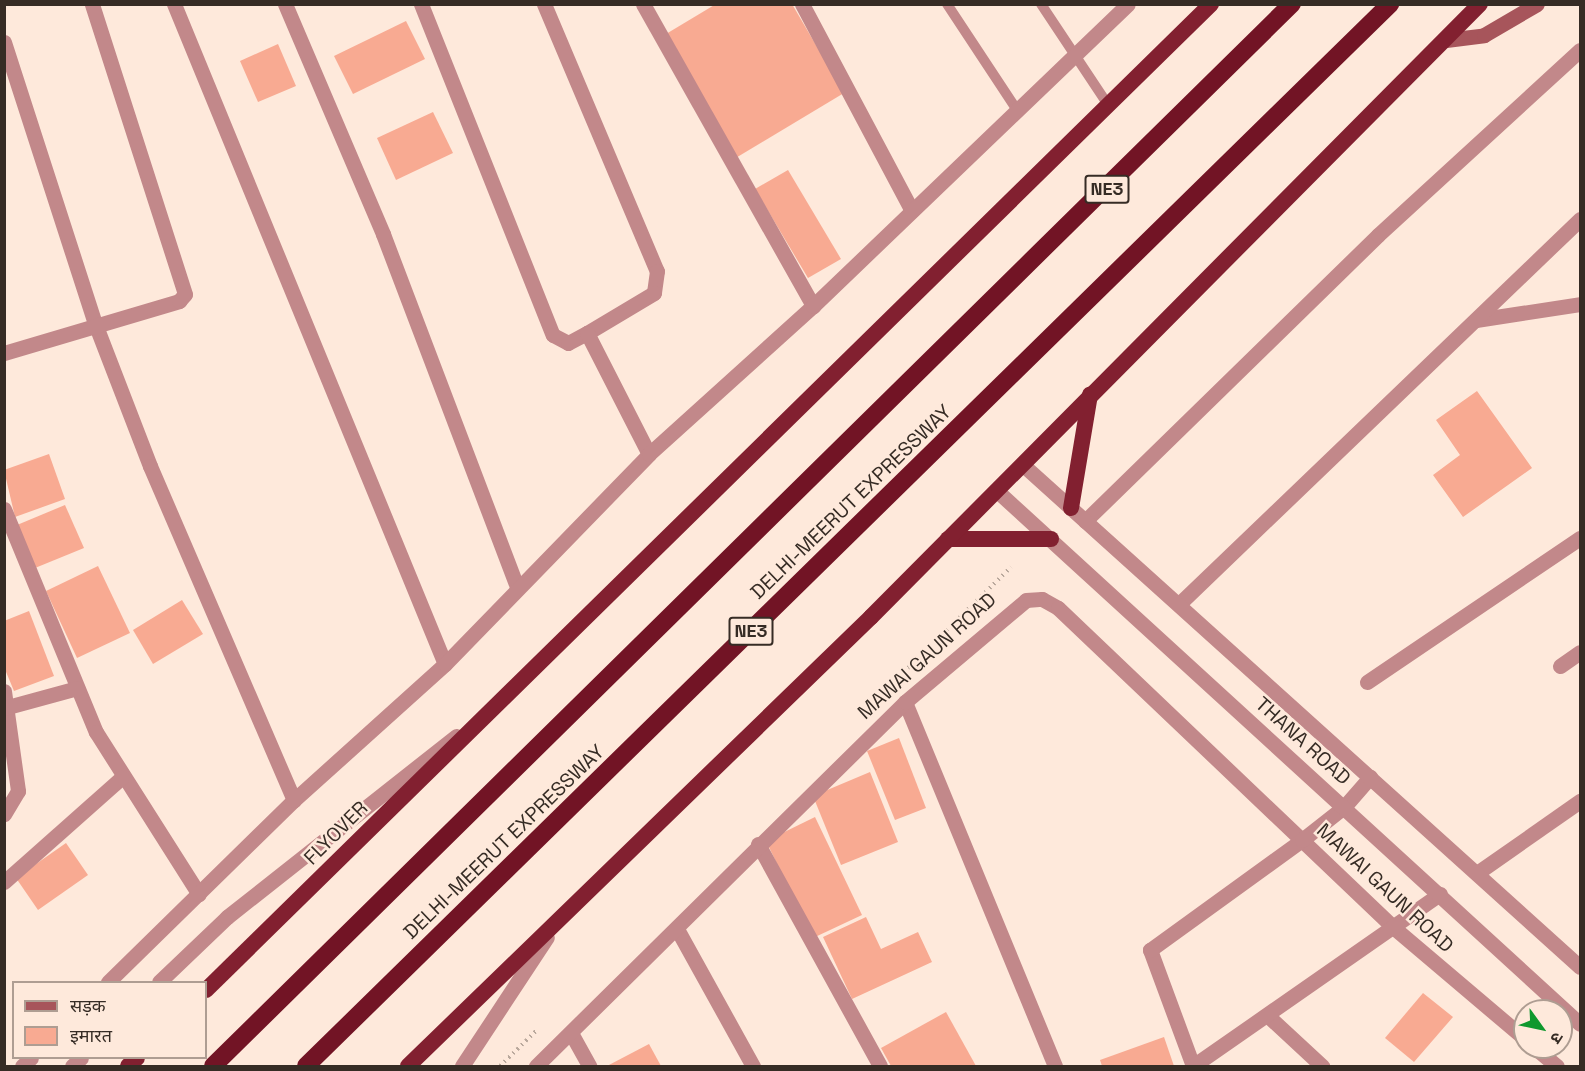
<!DOCTYPE html>
<meta charset="utf-8">
<style>
body{margin:0}
#map{position:relative;width:1585px;height:1071px;overflow:hidden;background:#fee9db;font-family:"Space Grotesk","Noto Sans Devanagari",sans-serif}
div>[style]{position:absolute}
.building>*{inset:0;background:#f8aa92}
.path>*{height:4px;margin-top:-2px;transform-origin:0;background:repeating-linear-gradient(90deg,#b9a89c 0 1.5px,transparent 0 6px)}
.service>*{height:10px;margin:-5px;padding:0 5px;transform-origin:5px;border-radius:5px;background:#c2888a}
.minor>*{height:15px;margin:-7.5px;padding:0 7.5px;transform-origin:7.5px;border-radius:7.5px;background:#c2888a}
.tertiary>*{height:15px;margin:-7.5px;padding:0 7.5px;transform-origin:7.5px;border-radius:7.5px;background:#c2888a}
.secondary>*{height:15px;margin:-7.5px;padding:0 7.5px;transform-origin:7.5px;border-radius:7.5px;background:#a7555b}
.trunk>*{height:16px;margin:-8px;padding:0 8px;transform-origin:8px;border-radius:8px;background:#822030}
.motorway>*{height:18px;margin:-9px;padding:0 9px;transform-origin:9px;border-radius:9px;background:#721425}
span{translate:-50% -50%;white-space:nowrap;text-align:center;line-height:1.15;-webkit-text-stroke:5px #fee9db;paint-order:stroke}
.shield-label span{padding:2px 4px;background:#fee9db;border:2px solid;border-radius:4px;-webkit-text-stroke-width:0}
.shield-label{font-size:18px;color:#362c25;font-weight:700}
.street-label{font-size:20px;color:#362c25}
.frame{position:absolute;inset:0;border:6px solid #362c25;pointer-events:none}
.legend{position:absolute;left:12px;top:981px;width:195px;height:78px;box-sizing:border-box;background:#fee9db;border:2px solid #ae9d92;margin:0;padding:8px 10px;list-style:none;font-size:18px;color:#362c25}
.legend li{display:flex;align-items:center;gap:12px;height:30px}
.legend b{width:30px;border:2px solid #ae9d92}
.north{position:absolute;left:1513px;top:999px;width:60px;height:60px;box-sizing:border-box;background:#fee9db;border:2px solid #ae9d92;border-radius:50%;rotate:123deg;font-size:16px;font-weight:700;line-height:24px;text-align:center;color:#362c25}
.north::after{content:'';display:block;margin:auto;width:21px;height:27px;background:#0f982e;clip-path:polygon(50% 0,100% 100%,50% 72%,0 100%)}
</style>
<div id="map">
<div class="building">
<i style="clip-path:polygon(716px 4px,792px 4px,844px 93px,734px 159px,661px 37px)"></i>
<i style="clip-path:polygon(406px 21px,425px 59px,353px 94px,334px 56px)"></i>
<i style="clip-path:polygon(278px 44px,296px 86px,258px 102px,240px 61px)"></i>
<i style="clip-path:polygon(433px 112px,453px 153px,396px 180px,377px 138px)"></i>
<i style="clip-path:polygon(788px 170px,841px 259px,808px 278px,755px 189px)"></i>
<i style="clip-path:polygon(1477px 391px,1532px 468px,1463px 517px,1433px 475px,1460px 455px,1436px 420px)"></i>
<i style="clip-path:polygon(49px 454px,65px 499px,15px 517px,4px 470px)"></i>
<i style="clip-path:polygon(65px 505px,84px 548px,35px 568px,17px 525px)"></i>
<i style="clip-path:polygon(98px 566px,130px 633px,77px 658px,46px 591px)"></i>
<i style="clip-path:polygon(182px 600px,203px 634px,153px 664px,133px 630px)"></i>
<i style="clip-path:polygon(29px 611px,54px 676px,14px 691px,4px 667px,4px 621px)"></i>
<i style="clip-path:polygon(899px 738px,926px 808px,895px 820px,867px 751px)"></i>
<i style="clip-path:polygon(870px 772px,898px 842px,841px 865px,813px 796px)"></i>
<i style="clip-path:polygon(815px 817px,862px 915px,813px 938px,766px 841px)"></i>
<i style="clip-path:polygon(66px 843px,88px 875px,38px 910px,16px 878px)"></i>
<i style="clip-path:polygon(866px 917px,881px 949px,918px 932px,932px 962px,852px 999px,823px 937px)"></i>
<i style="clip-path:polygon(1423px 993px,1453px 1017px,1414px 1062px,1385px 1038px)"></i>
<i style="clip-path:polygon(946px 1012px,976px 1066px,891px 1066px,881px 1048px)"></i>
<i style="clip-path:polygon(1164px 1037px,1174px 1066px,1102px 1066px,1100px 1060px)"></i>
<i style="clip-path:polygon(649px 1044px,661px 1066px,607px 1066px)"></i>
</div>
<div class="path">
<i style="left:908px;top:668px;width:144px;rotate:-44.4deg"></i>
<i style="left:500px;top:1066px;width:53px;rotate:-44.2deg"></i>
</div>
<div class="service">
<i style="left:947px;top:4px;width:127px;rotate:56.6deg"></i>
<i style="left:1041px;top:4px;width:121px;rotate:56.4deg"></i>
</div>
<div class="minor">
<i style="left:174px;top:4px;width:713px;rotate:67.68deg"></i>
<i style="left:285px;top:4px;width:250px;rotate:66.9deg"></i>
<i style="left:383px;top:234px;width:378px;rotate:69.2deg"></i>
<i style="left:421px;top:4px;width:356px;rotate:68.3deg"></i>
<i style="left:553px;top:335px;width:17px;rotate:28deg"></i>
<i style="left:568px;top:343px;width:21px;rotate:-28deg"></i>
<i style="left:544px;top:4px;width:290px;rotate:67.1deg"></i>
<i style="left:657px;top:271px;width:22px;rotate:98deg"></i>
<i style="left:654px;top:293px;width:78px;rotate:149.2deg"></i>
<i style="left:587px;top:333px;width:136px;rotate:62.9deg"></i>
<i style="left:643px;top:4px;width:347px;rotate:60.6deg"></i>
<i style="left:802px;top:4px;width:234px;rotate:62deg"></i>
<i style="left:4px;top:42px;width:299px;rotate:72.1deg"></i>
<i style="left:96px;top:326px;width:150px;rotate:68.9deg"></i>
<i style="left:150px;top:466px;width:364px;rotate:66.7deg"></i>
<i style="left:1476px;top:320px;width:105px;rotate:-8.7deg"></i>
<i style="left:4px;top:353px;width:183px;rotate:-16.5deg"></i>
<i style="left:179px;top:301px;width:9px;rotate:-49deg"></i>
<i style="left:185px;top:294px;width:305px;rotate:-107.8deg"></i>
<i style="left:4px;top:509px;width:241px;rotate:67.6deg"></i>
<i style="left:96px;top:732px;width:192px;rotate:57.6deg"></i>
<i style="left:1085px;top:521px;width:409px;rotate:-44.3deg"></i>
<i style="left:1378px;top:235px;width:274px;rotate:-42.5deg"></i>
<i style="left:1179px;top:604px;width:556px;rotate:-43.83deg"></i>
<i style="left:1560px;top:666px;width:24px;rotate:-35deg"></i>
<i style="left:1367px;top:682px;width:257px;rotate:-34.1deg"></i>
<i style="left:4px;top:691px;width:101px;rotate:82deg"></i>
<i style="left:18px;top:791px;width:27px;rotate:121deg"></i>
<i style="left:905px;top:702px;width:394px;rotate:67.6deg"></i>
<i style="left:4px;top:708px;width:76px;rotate:-15.3deg"></i>
<i style="left:758px;top:844px;width:253px;rotate:61.2deg"></i>
<i style="left:1477px;top:873px;width:126px;rotate:-35deg"></i>
<i style="left:4px;top:882px;width:157px;rotate:-41.6deg"></i>
<i style="left:677px;top:929px;width:157px;rotate:61deg"></i>
<i style="left:108px;top:982px;width:260px;rotate:-44.4deg"></i>
<i style="left:294px;top:800px;width:203px;rotate:-42deg"></i>
<i style="left:445px;top:664px;width:293px;rotate:-45.8deg"></i>
<i style="left:649px;top:454px;width:221px;rotate:-42.1deg"></i>
<i style="left:813px;top:306px;width:436px;rotate:-43.8deg"></i>
<i style="left:1268px;top:1016px;width:74px;rotate:42.8deg"></i>
<i style="left:571px;top:1033px;width:38px;rotate:61deg"></i>
<i style="left:1534px;top:1047px;width:30px;rotate:40deg"></i>
<i style="left:22px;top:1066px;width:12px;rotate:-42deg"></i>
<i style="left:536px;top:1066px;width:518px;rotate:-44.61deg"></i>
<i style="left:905px;top:702px;width:158px;rotate:-40.1deg"></i>
<i style="left:1026px;top:600px;width:16px;rotate:-4deg"></i>
<i style="left:1042px;top:599px;width:18px;rotate:29deg"></i>
<i style="left:1058px;top:608px;width:463px;rotate:43.6deg"></i>
<i style="left:1393px;top:927px;width:173px;rotate:40.3deg"></i>
<i style="left:1193px;top:1066px;width:124px;rotate:-110.3deg"></i>
<i style="left:1150px;top:950px;width:188px;rotate:-35.9deg"></i>
<i style="left:1302px;top:840px;width:53px;rotate:-38.2deg"></i>
<i style="left:1344px;top:807px;width:40px;rotate:-49deg"></i>
<i style="left:1193px;top:1066px;width:301px;rotate:-34.9deg"></i>
</div>
<div class="tertiary">
<i style="left:1022px;top:464px;width:751px;rotate:42.03deg"></i>
<i style="left:996px;top:490px;width:791px;rotate:42.44deg"></i>
<i style="left:159px;top:982px;width:94px;rotate:-43.7deg"></i>
<i style="left:227px;top:917px;width:292px;rotate:-38.3deg"></i>
<i style="left:72px;top:1066px;width:12px;rotate:-42deg"></i>
<i style="left:462px;top:1066px;width:154px;rotate:-56.6deg"></i>
</div>
<div class="secondary">
<i style="left:1446px;top:40px;width:38px;rotate:-7deg"></i>
<i style="left:1484px;top:35px;width:61px;rotate:-30.3deg"></i>
</div>
<div class="trunk">
<i style="left:1071px;top:508px;width:115px;rotate:-80.5deg"></i>
<i style="left:948px;top:539px;width:103px"></i>
<i style="left:206px;top:990px;width:1408px;rotate:-44.45deg"></i>
<i style="left:128px;top:1066px;width:12px;rotate:-42deg"></i>
<i style="left:408px;top:1066px;width:645px;rotate:-44.12deg"></i>
<i style="left:871px;top:617px;width:864px;rotate:-45.19deg"></i>
</div>
<div class="motorway">
<i style="left:213px;top:1066px;width:1514px;rotate:-44.55deg"></i>
<i style="left:306px;top:1066px;width:1518px;rotate:-44.41deg"></i>
</div>
<div class="shield-label">
<span style="left:1107px;top:189px">NE3</span>
<span style="left:751px;top:631px">NE3</span>
</div>
<div class="street-label">
<span style="left:851px;top:502px;rotate:-44deg">DELHI-MEERUT EXPRESSWAY</span>
<span style="left:927px;top:656px;rotate:-42deg">MAWAI GAUN ROAD</span>
<span style="left:1303px;top:741px;rotate:42deg">THANA ROAD</span>
<span style="left:336px;top:833px;rotate:-45deg">FLYOVER</span>
<span style="left:504px;top:842px;rotate:-44deg">DELHI-MEERUT EXPRESSWAY</span>
<span style="left:1385px;top:888px;rotate:43deg">MAWAI GAUN ROAD</span>
</div>
<div class="frame"></div>
<ul class="legend">
<li><b style="height:8px;background:#a7555b"></b>सड़क</li>
<li><b style="height:16px;background:#f8aa92"></b>इमारत</li>
</ul>
<div class="north">उ</div>
</div>
